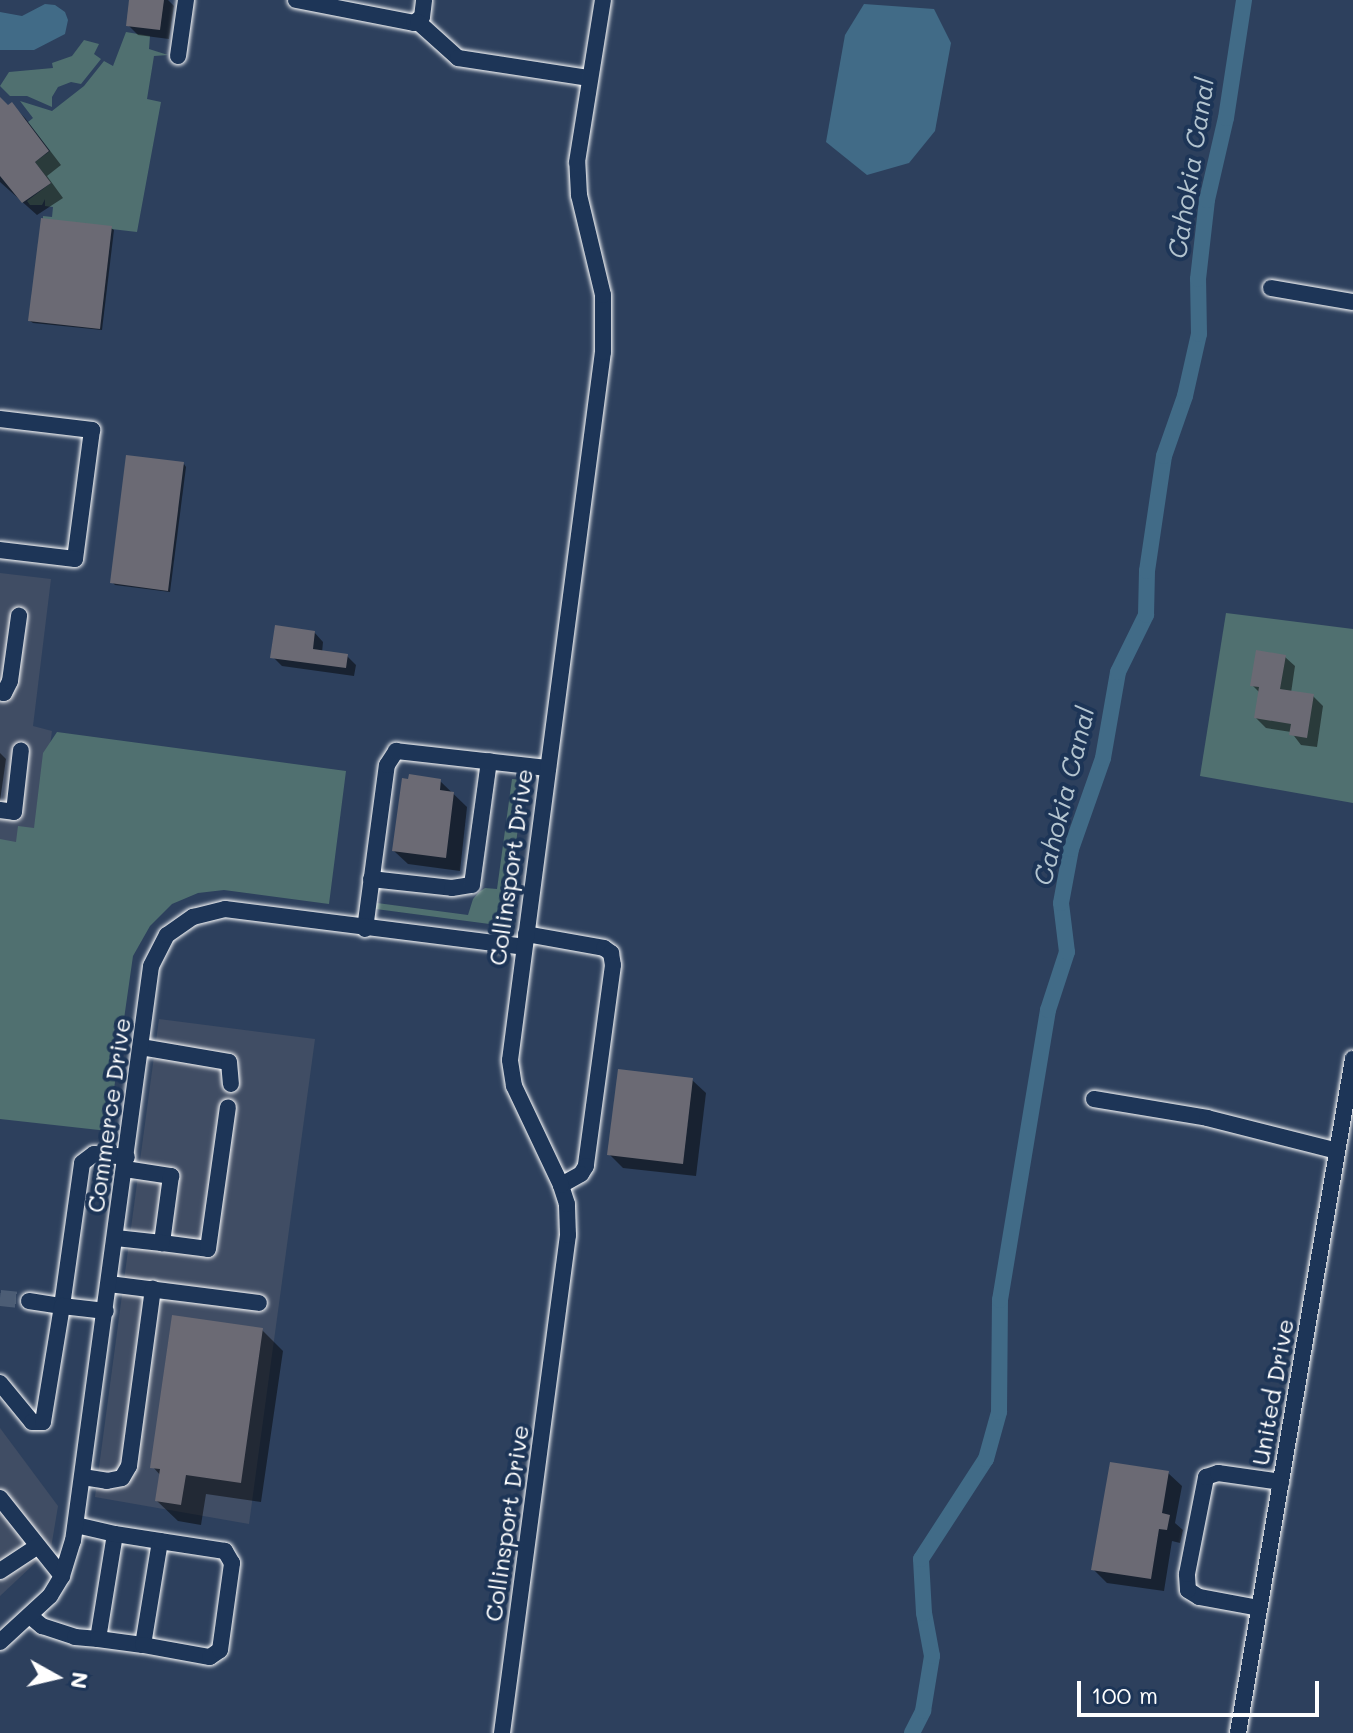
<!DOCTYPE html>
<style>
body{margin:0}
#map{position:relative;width:1353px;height:1733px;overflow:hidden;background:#2d405d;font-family:Mali,sans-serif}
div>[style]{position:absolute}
.built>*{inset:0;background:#404d64}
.green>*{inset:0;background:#507070}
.water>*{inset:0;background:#416b87}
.shadow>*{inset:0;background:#0007}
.canal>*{height:16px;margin:-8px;padding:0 8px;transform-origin:8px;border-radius:8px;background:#416b87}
.building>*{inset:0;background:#6b6a74}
.minor-tunnel>*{height:16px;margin-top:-8px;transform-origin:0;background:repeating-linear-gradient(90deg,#4c5d75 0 16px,transparent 0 24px)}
.roads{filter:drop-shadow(0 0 2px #fff) drop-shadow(0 0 2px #fff)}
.minor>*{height:16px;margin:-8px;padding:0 8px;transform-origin:8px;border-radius:8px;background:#1d3557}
span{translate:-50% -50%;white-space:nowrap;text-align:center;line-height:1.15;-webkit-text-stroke:8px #1d3557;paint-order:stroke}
.street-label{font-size:24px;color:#fff}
.water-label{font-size:26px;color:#b3c4cf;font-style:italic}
.north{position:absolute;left:16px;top:1637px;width:80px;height:80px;-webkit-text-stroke:6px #1d3557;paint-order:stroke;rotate:98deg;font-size:22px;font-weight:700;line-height:32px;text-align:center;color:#fff}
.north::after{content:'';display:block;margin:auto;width:28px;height:36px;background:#fff;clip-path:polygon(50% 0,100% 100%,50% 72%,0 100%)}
.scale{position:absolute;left:1077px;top:1681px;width:242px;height:36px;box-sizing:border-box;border:4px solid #fff;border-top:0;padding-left:10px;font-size:24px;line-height:28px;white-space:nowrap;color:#fff;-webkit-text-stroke:6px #1d3557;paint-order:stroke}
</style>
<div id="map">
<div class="built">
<i style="clip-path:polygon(0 573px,51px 579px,33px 726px,52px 731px,36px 847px,0 842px)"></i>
<i style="clip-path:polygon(159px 1019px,315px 1039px,249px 1524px,95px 1497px)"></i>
<i style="clip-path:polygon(0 1428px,58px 1506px,51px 1548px,0 1596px)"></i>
</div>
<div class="green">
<i style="clip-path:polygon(126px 32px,150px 36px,149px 49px,168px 55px,154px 56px,147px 99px,161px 102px,137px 232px,43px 221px,43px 216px,52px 217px,53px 207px,45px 206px,45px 199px,42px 205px,30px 205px,27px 201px,51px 183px,35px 162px,50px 151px,28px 122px,33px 118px,20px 101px,52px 111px,84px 86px,104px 61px,113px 66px)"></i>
<i style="clip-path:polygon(84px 40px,99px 44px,94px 54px,101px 59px,81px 84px,71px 82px,58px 87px,52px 97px,52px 107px,27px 96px,10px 96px,0 86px,9px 72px,53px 68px,52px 63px,72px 56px)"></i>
<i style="clip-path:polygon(1226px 613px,1353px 629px,1353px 803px,1200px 776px)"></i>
<i style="clip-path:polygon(57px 732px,346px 771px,329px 904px,224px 890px,198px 893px,172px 904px,150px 926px,133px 956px,108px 1131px,0 1119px,0 839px,16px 842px,18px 826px,34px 828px,43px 753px)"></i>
<i style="clip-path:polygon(512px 779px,524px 780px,507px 915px,503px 922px,497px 925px,376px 909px,377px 903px,468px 915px,473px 899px,479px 892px,485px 888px,497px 889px)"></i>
</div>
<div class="water">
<i style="clip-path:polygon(45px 4px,55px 5px,65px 12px,68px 20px,65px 34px,34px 50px,0 50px,0 12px,22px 16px)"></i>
<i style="clip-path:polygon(864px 4px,934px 9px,951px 43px,935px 131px,909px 163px,867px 175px,826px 142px,845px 35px)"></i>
</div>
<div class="shadow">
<i style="clip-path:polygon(131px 0,168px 0,174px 6px,169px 39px,138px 35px,128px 25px)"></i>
<i style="clip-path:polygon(0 101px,8px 108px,12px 105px,25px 118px,61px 165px,47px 176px,63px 198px,37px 215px,0 182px)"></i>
<i style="clip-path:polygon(111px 228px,114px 230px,102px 330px,33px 323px,30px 321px)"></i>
<i style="clip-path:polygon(184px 464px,186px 467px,170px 592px,115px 585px,112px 582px)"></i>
<i style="clip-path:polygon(314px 632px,323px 642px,322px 653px,347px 656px,356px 665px,354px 676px,282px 666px,273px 657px)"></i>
<i style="clip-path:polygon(1285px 657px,1295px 666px,1291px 693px,1313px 696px,1323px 706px,1317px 747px,1301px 745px,1291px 732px,1266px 728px,1256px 718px,1260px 693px,1252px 685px)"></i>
<i style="clip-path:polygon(0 753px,6px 759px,0 801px)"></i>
<i style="clip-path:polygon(440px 781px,467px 807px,460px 871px,408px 864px,394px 851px)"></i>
<i style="clip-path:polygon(692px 1080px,706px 1093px,696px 1176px,623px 1168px,609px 1154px)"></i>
<i style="clip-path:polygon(262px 1330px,283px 1351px,261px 1502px,206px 1494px,201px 1525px,178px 1521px,157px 1501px,161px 1476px,153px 1467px)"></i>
<i style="clip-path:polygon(1168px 1473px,1182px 1486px,1175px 1523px,1183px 1530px,1180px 1543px,1172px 1541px,1164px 1591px,1107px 1583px,1093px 1569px)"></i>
</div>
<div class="canal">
<i style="left:912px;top:1733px;width:25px;rotate:-63deg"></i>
<i style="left:923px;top:1711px;width:56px;rotate:-80.7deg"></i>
<i style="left:932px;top:1656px;width:44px;rotate:-100.5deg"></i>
<i style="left:924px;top:1613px;width:54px;rotate:-93.2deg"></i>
<i style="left:921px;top:1559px;width:119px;rotate:-57deg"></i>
<i style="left:986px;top:1459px;width:49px;rotate:-74.5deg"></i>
<i style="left:999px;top:1412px;width:112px;rotate:-89.5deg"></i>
<i style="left:1000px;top:1300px;width:294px;rotate:-80.6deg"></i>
<i style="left:1048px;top:1010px;width:61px;rotate:-71.9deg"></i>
<i style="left:1067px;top:952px;width:49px;rotate:-97deg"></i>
<i style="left:1061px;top:903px;width:55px;rotate:-79.5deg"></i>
<i style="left:1071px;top:849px;width:96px;rotate:-70.6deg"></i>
<i style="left:1103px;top:758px;width:87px;rotate:-80.1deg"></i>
<i style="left:1118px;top:672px;width:64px;rotate:-63.8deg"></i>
<i style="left:1146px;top:615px;width:44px;rotate:-88.7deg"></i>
<i style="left:1147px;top:571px;width:116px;rotate:-81.6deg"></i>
<i style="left:1164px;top:456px;width:64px;rotate:-70.7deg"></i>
<i style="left:1185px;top:396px;width:64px;rotate:-77.3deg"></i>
<i style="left:1199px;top:334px;width:55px;rotate:-91deg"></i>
<i style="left:1198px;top:279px;width:80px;rotate:-83.5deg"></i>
<i style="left:1207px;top:200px;width:84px;rotate:-77deg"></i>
<i style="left:1226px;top:118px;width:119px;rotate:-81.3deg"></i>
</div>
<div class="building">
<i style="clip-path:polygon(129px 0,164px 0,160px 30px,126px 26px)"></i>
<i style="clip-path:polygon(0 97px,8px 105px,12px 102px,49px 151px,35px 162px,51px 183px,22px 203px,0 176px)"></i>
<i style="clip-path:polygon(41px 218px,112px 226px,100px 329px,28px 321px)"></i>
<i style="clip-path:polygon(126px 455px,184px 462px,168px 591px,110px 583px)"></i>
<i style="clip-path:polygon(275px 625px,315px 631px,313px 649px,348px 654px,346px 668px,270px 658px)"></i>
<i style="clip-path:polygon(1256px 650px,1286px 655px,1280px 689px,1314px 694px,1307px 738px,1289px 735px,1291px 724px,1254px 718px,1259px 687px,1250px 686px)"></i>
<i style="clip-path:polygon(409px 774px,441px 779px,440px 790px,454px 792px,446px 858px,392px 851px,402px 778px,408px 779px)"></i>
<i style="clip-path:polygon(618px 1069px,693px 1078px,683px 1164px,607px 1155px)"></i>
<i style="clip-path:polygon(172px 1315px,263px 1328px,241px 1483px,186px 1475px,181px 1505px,155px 1501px,160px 1469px,150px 1468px)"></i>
<i style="clip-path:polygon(1110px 1462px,1169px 1471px,1162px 1513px,1170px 1515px,1167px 1530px,1159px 1529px,1151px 1579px,1091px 1570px)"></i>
</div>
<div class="minor-tunnel">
<i style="left:0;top:1298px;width:29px;rotate:6deg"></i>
</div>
<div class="roads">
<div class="minor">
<i style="left:296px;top:0;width:120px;rotate:11deg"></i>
<i style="left:414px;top:23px;width:10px;rotate:-37deg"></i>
<i style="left:422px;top:17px;width:17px;rotate:-83deg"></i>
<i style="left:418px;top:22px;width:54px;rotate:42deg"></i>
<i style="left:458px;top:58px;width:133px;rotate:8.7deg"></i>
<i style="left:178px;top:56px;width:57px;rotate:-81.9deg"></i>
<i style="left:1271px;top:288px;width:83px;rotate:9.7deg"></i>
<i style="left:0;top:419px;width:93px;rotate:6.8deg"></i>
<i style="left:92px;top:430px;width:130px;rotate:97.5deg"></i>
<i style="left:75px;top:559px;width:76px;rotate:-173.2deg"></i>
<i style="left:0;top:692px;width:4px;rotate:14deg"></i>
<i style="left:4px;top:693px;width:13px;rotate:-63deg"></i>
<i style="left:10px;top:681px;width:66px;rotate:-82.1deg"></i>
<i style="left:0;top:810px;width:14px;rotate:8deg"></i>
<i style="left:14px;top:812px;width:62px;rotate:-83.6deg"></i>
<i style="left:371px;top:879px;width:81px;rotate:6.3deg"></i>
<i style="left:452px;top:888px;width:20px;rotate:-9deg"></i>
<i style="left:472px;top:885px;width:125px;rotate:-82.2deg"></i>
<i style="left:365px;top:929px;width:165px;rotate:-82.4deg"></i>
<i style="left:387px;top:765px;width:17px;rotate:-57deg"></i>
<i style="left:396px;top:751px;width:153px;rotate:6.4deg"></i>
<i style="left:526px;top:934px;width:79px;rotate:10.2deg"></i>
<i style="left:604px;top:948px;width:9px;rotate:36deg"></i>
<i style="left:611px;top:953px;width:12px;rotate:81deg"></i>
<i style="left:613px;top:965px;width:203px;rotate:97.7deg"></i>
<i style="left:586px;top:1166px;width:9px;rotate:122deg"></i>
<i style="left:581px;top:1174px;width:23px;rotate:151deg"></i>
<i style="left:141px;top:1047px;width:89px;rotate:9.7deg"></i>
<i style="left:229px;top:1062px;width:22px;rotate:85deg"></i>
<i style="left:1094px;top:1099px;width:115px;rotate:9.5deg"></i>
<i style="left:1207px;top:1118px;width:134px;rotate:14.2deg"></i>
<i style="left:125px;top:1169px;width:47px;rotate:8.7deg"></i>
<i style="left:171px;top:1176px;width:68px;rotate:97.7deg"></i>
<i style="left:162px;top:1243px;width:46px;rotate:7.4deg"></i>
<i style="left:208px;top:1249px;width:143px;rotate:-82deg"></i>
<i style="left:116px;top:1238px;width:46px;rotate:6.2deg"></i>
<i style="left:109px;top:1284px;width:151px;rotate:7.2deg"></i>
<i style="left:29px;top:1301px;width:33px;rotate:9deg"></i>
<i style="left:62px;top:1306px;width:144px;rotate:-82deg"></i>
<i style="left:82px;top:1163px;width:15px;rotate:-37deg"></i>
<i style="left:94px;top:1154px;width:33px;rotate:5deg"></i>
<i style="left:0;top:1383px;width:50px;rotate:50.6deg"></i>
<i style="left:32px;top:1422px;width:11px"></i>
<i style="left:43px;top:1422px;width:118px;rotate:-80.7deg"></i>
<i style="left:62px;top:1306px;width:44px;rotate:6.5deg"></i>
<i style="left:83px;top:1477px;width:24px;rotate:9deg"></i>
<i style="left:107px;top:1481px;width:15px;rotate:-11deg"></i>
<i style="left:122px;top:1478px;width:14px;rotate:-60deg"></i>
<i style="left:129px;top:1466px;width:179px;rotate:-82.3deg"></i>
<i style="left:0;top:1498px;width:100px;rotate:51.5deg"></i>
<i style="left:0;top:1571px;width:45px;rotate:-33.3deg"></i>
<i style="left:1259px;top:1608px;width:61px;rotate:-169.6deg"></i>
<i style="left:1199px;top:1597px;width:13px;rotate:-148deg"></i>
<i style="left:1188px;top:1590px;width:16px;rotate:-94deg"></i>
<i style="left:1187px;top:1574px;width:99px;rotate:-78.9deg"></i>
<i style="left:1206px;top:1477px;width:13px;rotate:-18deg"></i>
<i style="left:1218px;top:1473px;width:64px;rotate:8.1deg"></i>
<i style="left:30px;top:1616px;width:16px;rotate:40deg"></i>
<i style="left:42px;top:1626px;width:35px;rotate:18deg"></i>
<i style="left:75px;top:1637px;width:23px;rotate:5deg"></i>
<i style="left:98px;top:1639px;width:106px;rotate:-80.8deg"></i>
<i style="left:115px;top:1534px;width:40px;rotate:-167deg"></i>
<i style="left:98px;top:1639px;width:45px;rotate:7.6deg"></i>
<i style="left:143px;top:1645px;width:105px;rotate:-80.7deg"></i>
<i style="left:160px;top:1541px;width:46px;rotate:-171.2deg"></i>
<i style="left:0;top:1642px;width:68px;rotate:-42.6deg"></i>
<i style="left:50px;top:1596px;width:23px;rotate:-59deg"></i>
<i style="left:62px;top:1576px;width:37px;rotate:-73deg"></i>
<i style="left:73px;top:1541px;width:580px;rotate:-82.27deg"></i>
<i style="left:151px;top:966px;width:35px;rotate:-63deg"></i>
<i style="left:167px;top:935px;width:32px;rotate:-35deg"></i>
<i style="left:193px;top:917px;width:33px;rotate:-14deg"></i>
<i style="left:225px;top:909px;width:301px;rotate:7.2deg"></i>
<i style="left:143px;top:1645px;width:68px;rotate:10.2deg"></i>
<i style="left:210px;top:1657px;width:12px;rotate:-35deg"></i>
<i style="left:220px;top:1650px;width:88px;rotate:-82.1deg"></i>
<i style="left:232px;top:1563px;width:14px;rotate:-120deg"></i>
<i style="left:225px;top:1551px;width:66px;rotate:-171.3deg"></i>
<i style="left:502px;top:1733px;width:502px;rotate:-82.45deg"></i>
<i style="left:568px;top:1235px;width:31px;rotate:-92deg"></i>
<i style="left:567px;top:1204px;width:20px;rotate:-108deg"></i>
<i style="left:561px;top:1185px;width:110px;rotate:-115.4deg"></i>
<i style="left:514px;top:1086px;width:26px;rotate:-99deg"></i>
<i style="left:510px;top:1060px;width:714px;rotate:-82.52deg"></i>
<i style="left:603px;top:352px;width:57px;rotate:-90deg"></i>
<i style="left:603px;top:295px;width:103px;rotate:-103.5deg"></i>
<i style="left:579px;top:195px;width:33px;rotate:-93deg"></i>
<i style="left:577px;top:162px;width:164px;rotate:-80.9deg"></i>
<i style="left:1238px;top:1733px;width:684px;rotate:-80.32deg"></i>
</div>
</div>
<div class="street-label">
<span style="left:510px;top:867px;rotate:-82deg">Collinsport Drive</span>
<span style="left:108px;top:1115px;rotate:-82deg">Commerce Drive</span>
<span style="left:1272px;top:1392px;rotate:-80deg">United Drive</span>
<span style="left:506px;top:1523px;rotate:-82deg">Collinsport Drive</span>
</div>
<div class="water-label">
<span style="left:1191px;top:168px;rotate:-81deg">Cahokia Canal</span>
<span style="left:1064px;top:796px;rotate:-76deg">Cahokia Canal</span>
</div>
<div class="north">N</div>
<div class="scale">100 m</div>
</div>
